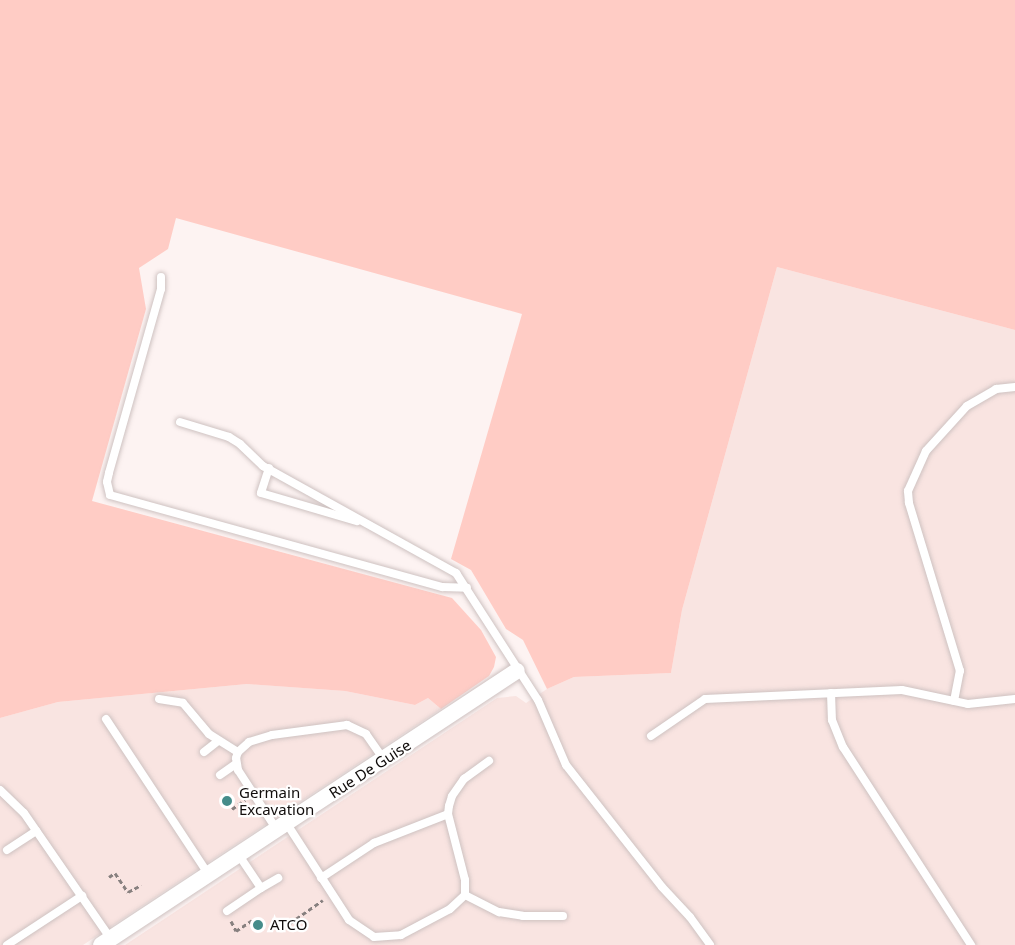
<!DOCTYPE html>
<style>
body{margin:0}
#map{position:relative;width:1015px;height:945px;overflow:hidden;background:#fdf3f2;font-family:"Noto Sans",sans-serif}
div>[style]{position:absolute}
.built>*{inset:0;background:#f9e4e1}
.green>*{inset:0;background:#ffccc5}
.path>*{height:3px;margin-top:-1.5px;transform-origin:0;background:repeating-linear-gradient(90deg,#87807f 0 4.5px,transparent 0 7.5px)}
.roads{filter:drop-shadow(0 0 2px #cec2c1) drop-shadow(0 0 2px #cec2c1)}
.lane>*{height:8px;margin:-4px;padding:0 4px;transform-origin:4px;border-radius:4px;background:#fff}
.street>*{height:16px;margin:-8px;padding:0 8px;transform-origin:8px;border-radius:8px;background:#fff}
.dots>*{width:16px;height:16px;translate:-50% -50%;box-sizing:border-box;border:3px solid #fff;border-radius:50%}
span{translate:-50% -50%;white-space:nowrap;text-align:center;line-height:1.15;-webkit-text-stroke:4.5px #fff;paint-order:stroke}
.street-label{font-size:15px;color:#110d0c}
.poi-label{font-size:15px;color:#110d0c}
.left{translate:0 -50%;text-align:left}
</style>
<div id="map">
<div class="built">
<i style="clip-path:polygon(777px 267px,1015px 330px,1015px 945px,125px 945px,497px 698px,516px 696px,526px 703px,547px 689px,574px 677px,671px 673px,682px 610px)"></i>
<i style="clip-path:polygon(247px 684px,345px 691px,415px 705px,428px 698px,441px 709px,83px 945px,0 945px,0 718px,58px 702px)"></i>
</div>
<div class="green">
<i style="clip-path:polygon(0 0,1015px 0,1015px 330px,777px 267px,682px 610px,671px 673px,574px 677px,547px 689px,523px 640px,506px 629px,471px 570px,451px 559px,522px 314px,176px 218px,168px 249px,139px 268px,146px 309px,92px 501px,452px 598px,481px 630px,496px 657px,494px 667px,489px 676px,441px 709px,428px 698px,415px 705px,345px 691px,247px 684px,58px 702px,0 718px)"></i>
</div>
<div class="path">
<i style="left:232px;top:809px;width:16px;rotate:-35deg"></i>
<i style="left:109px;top:877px;width:7px;rotate:-34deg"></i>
<i style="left:115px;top:873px;width:23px;rotate:56deg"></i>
<i style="left:128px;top:892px;width:15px;rotate:-28deg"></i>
<i style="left:231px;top:921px;width:11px;rotate:63deg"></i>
<i style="left:236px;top:931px;width:22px;rotate:-34deg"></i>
<i style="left:290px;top:923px;width:40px;rotate:-34.9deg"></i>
</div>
<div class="roads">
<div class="lane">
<i style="left:161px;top:277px;width:12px;rotate:90deg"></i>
<i style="left:161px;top:289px;width:191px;rotate:105.8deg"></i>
<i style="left:109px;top:473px;width:9px;rotate:103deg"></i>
<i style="left:107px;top:482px;width:13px;rotate:77deg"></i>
<i style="left:110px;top:495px;width:345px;rotate:15.5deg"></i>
<i style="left:442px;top:587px;width:25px;rotate:2deg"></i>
<i style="left:180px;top:422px;width:51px;rotate:17deg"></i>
<i style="left:229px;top:437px;width:13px;rotate:32deg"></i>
<i style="left:240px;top:444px;width:32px;rotate:44deg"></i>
<i style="left:263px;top:466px;width:221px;rotate:29deg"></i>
<i style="left:456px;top:573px;width:151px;rotate:57.2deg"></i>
<i style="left:538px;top:700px;width:71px;rotate:66.7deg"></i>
<i style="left:566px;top:765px;width:155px;rotate:51.8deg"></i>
<i style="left:662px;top:887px;width:41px;rotate:47deg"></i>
<i style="left:690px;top:917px;width:34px;rotate:54deg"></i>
<i style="left:269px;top:468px;width:26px;rotate:108deg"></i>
<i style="left:261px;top:493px;width:100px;rotate:16.3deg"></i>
<i style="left:831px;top:693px;width:27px;rotate:88deg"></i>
<i style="left:832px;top:720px;width:29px;rotate:68deg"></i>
<i style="left:843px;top:747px;width:236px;rotate:57.1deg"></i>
<i style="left:159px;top:699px;width:24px;rotate:9deg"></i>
<i style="left:183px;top:703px;width:40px;rotate:50deg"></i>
<i style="left:209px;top:734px;width:34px;rotate:32deg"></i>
<i style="left:954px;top:701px;width:31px;rotate:-79deg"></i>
<i style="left:960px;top:671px;width:176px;rotate:-106.9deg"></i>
<i style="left:909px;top:503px;width:12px;rotate:-95deg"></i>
<i style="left:908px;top:491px;width:44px;rotate:-65.8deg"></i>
<i style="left:926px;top:451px;width:61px;rotate:-47.7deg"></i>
<i style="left:967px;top:406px;width:34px;rotate:-30deg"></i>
<i style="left:996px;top:389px;width:19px;rotate:-6deg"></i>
<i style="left:106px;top:719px;width:187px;rotate:56.6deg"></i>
<i style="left:651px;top:736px;width:65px;rotate:-34.4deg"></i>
<i style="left:705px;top:699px;width:197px;rotate:-2.6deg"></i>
<i style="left:902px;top:690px;width:67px;rotate:12deg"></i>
<i style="left:968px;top:704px;width:47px;rotate:-6.1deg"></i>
<i style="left:204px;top:752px;width:18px;rotate:-38deg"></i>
<i style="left:220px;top:775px;width:19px;rotate:-35deg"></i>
<i style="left:0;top:790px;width:33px;rotate:44deg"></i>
<i style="left:24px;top:813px;width:153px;rotate:55.4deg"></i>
<i style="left:287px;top:824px;width:114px;rotate:57.1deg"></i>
<i style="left:349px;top:920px;width:30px;rotate:34deg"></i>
<i style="left:374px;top:937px;width:27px;rotate:-4deg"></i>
<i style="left:401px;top:935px;width:55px;rotate:-28deg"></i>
<i style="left:450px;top:909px;width:21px;rotate:-43deg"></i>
<i style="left:465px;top:895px;width:15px;rotate:-90deg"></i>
<i style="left:465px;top:880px;width:68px;rotate:-104.4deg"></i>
<i style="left:448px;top:814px;width:8px;rotate:-83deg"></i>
<i style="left:449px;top:806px;width:10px;rotate:-73deg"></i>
<i style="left:452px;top:796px;width:21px;rotate:-55deg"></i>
<i style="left:464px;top:779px;width:31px;rotate:-36deg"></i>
<i style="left:277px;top:830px;width:72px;rotate:-123deg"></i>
<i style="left:238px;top:770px;width:12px;rotate:-99deg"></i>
<i style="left:236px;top:758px;width:6px;rotate:-72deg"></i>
<i style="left:238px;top:752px;width:15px;rotate:-42deg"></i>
<i style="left:249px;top:742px;width:24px;rotate:-17deg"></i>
<i style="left:272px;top:735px;width:76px;rotate:-7.6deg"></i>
<i style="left:347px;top:725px;width:21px;rotate:25deg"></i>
<i style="left:366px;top:734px;width:32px;rotate:55deg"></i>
<i style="left:7px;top:850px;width:35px;rotate:-33deg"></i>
<i style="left:321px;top:878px;width:64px;rotate:-33.4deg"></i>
<i style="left:374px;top:843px;width:79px;rotate:-21.4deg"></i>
<i style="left:261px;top:888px;width:20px;rotate:-30deg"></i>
<i style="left:465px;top:895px;width:38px;rotate:27deg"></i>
<i style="left:499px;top:912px;width:24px;rotate:9deg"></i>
<i style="left:523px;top:916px;width:40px"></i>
<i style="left:227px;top:911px;width:41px;rotate:-34.1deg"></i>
<i style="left:261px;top:888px;width:40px;rotate:-124deg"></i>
<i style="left:7px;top:945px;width:90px;rotate:-33.2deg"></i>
</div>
<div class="street">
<i style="left:101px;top:945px;width:498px;rotate:-33.4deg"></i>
</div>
</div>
<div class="dots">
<i style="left:227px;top:801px;background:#458c8a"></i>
<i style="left:258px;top:925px;background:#458c8a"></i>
</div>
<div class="street-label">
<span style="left:370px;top:769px;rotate:-33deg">Rue De Guise</span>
</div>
<div class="poi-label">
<span class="left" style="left:239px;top:801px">Germain<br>Excavation</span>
<span class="left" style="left:270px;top:925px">ATCO</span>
</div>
</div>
